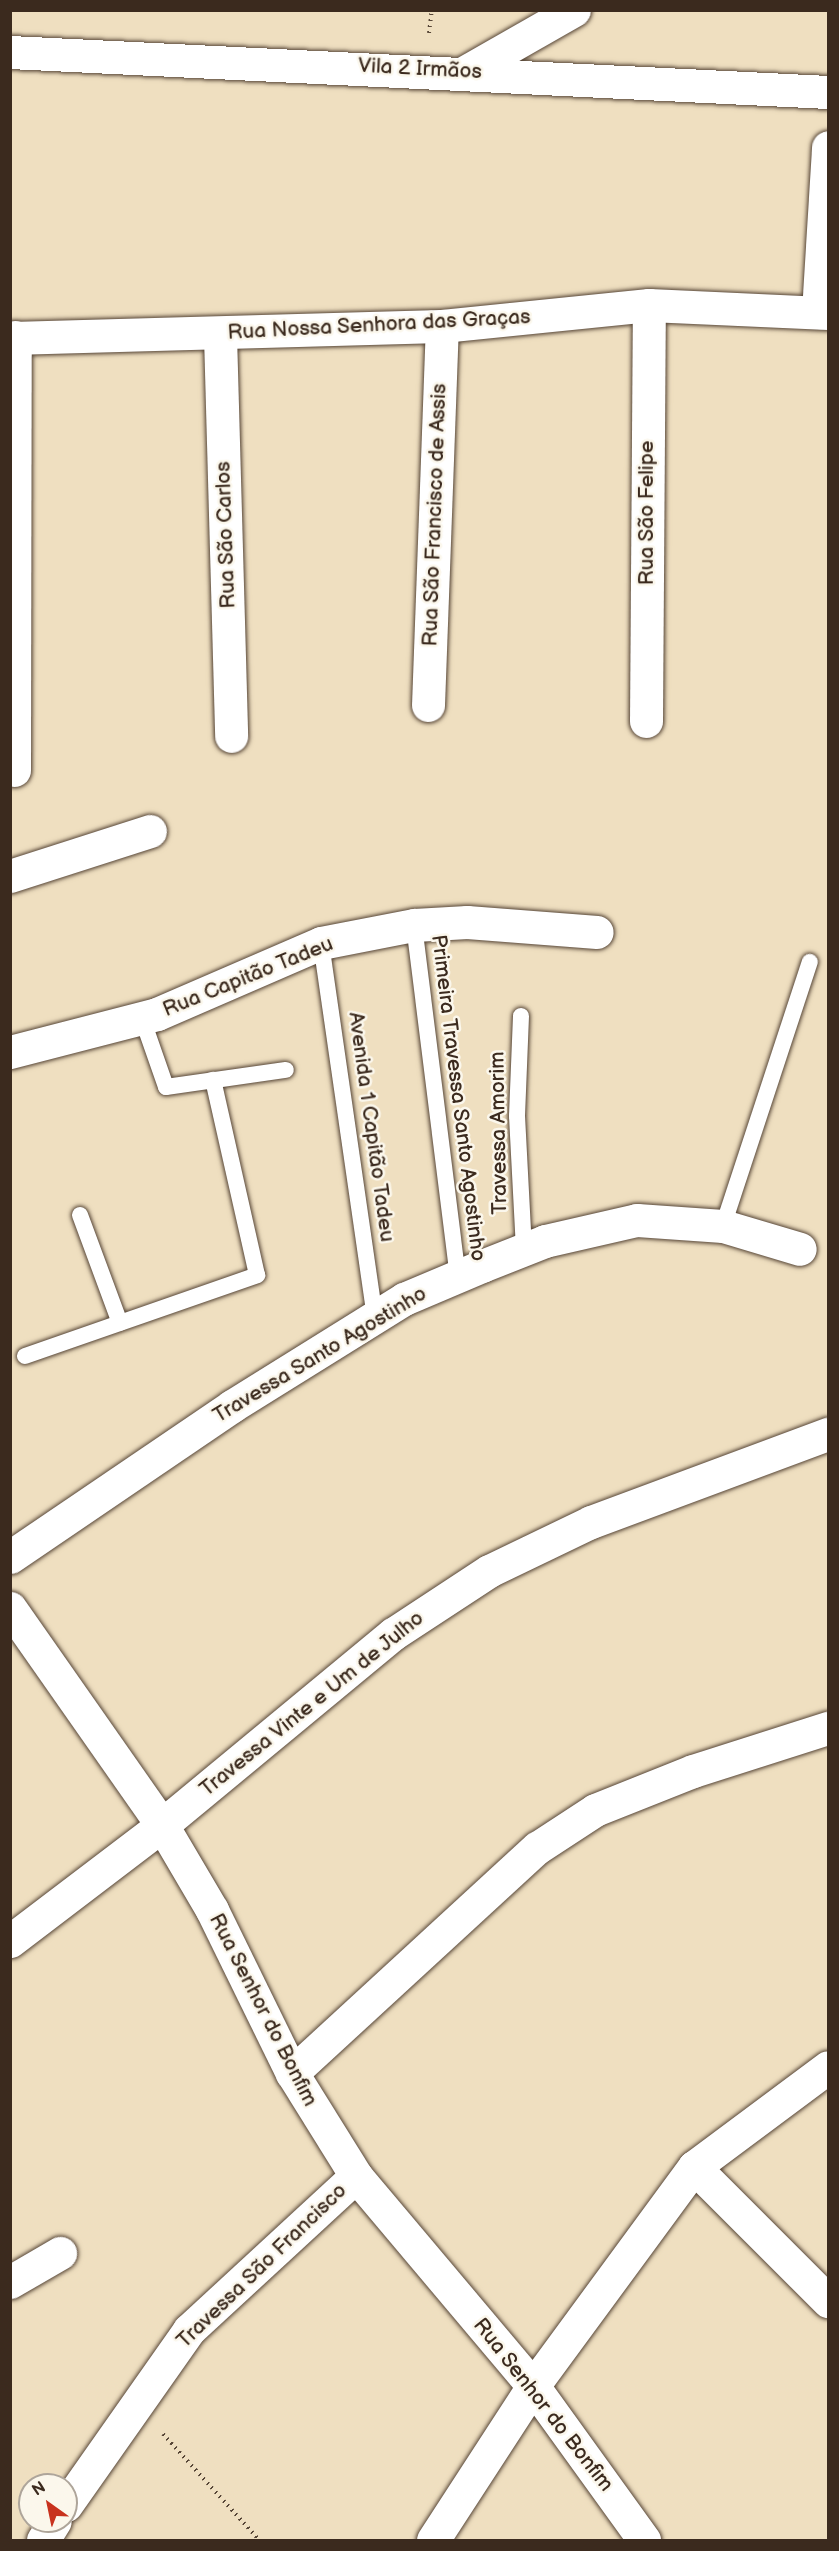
<!DOCTYPE html>
<meta charset="utf-8">
<style>
body{margin:0}
#map{position:relative;width:839px;height:2551px;overflow:hidden;background:#efdfc0;font-family:"Balsamiq Sans",sans-serif}
div>[style]{position:absolute}
.path>*{height:4px;margin-top:-2px;transform-origin:0;background:repeating-linear-gradient(90deg,#564536 0 1.5px,transparent 0 6px)}
.roads{filter:drop-shadow(0 0 2px #564536) drop-shadow(0 0 2px #564536)}
.service>*{height:16px;margin:-8px;padding:0 8px;transform-origin:8px;border-radius:8px;background:#fff}
.minor>*{height:33px;margin:-16.5px;padding:0 16.5px;transform-origin:16.5px;border-radius:16.5px;background:#fff}
span{translate:-50% -50%;white-space:nowrap;text-align:center;line-height:1.15;-webkit-text-stroke:5px #fbf7ec;paint-order:stroke}
.street-label{font-size:21px;color:#3b2a1e}
.frame{position:absolute;inset:0;border:12px solid #3b2a1e;pointer-events:none}
.north{position:absolute;left:18px;top:2473px;width:60px;height:60px;box-sizing:border-box;background:#fbf7ec;border:2px solid #aea59a;border-radius:50%;rotate:327deg;font-size:16px;font-weight:700;line-height:24px;text-align:center;color:#3b2a1e}
.north::after{content:'';display:block;margin:auto;width:21px;height:27px;background:#c8321e;clip-path:polygon(50% 0,100% 100%,50% 72%,0 100%)}
</style>
<div id="map">
<div class="path">
<i style="left:429px;top:33px;width:23px;rotate:-83deg"></i>
<i style="left:163px;top:2434px;width:143px;rotate:47.8deg"></i>
</div>
<div class="roads">
<div class="service">
<i style="left:414px;top:925px;width:354px;rotate:82.9deg"></i>
<i style="left:321px;top:943px;width:378px;rotate:81.8deg"></i>
<i style="left:521px;top:1016px;width:100px;rotate:92.3deg"></i>
<i style="left:517px;top:1116px;width:134px;rotate:87deg"></i>
<i style="left:142px;top:1018px;width:73px;rotate:70.8deg"></i>
<i style="left:166px;top:1087px;width:121px;rotate:-8.1deg"></i>
<i style="left:80px;top:1215px;width:115px;rotate:69.7deg"></i>
<i style="left:723px;top:1226px;width:278px;rotate:-71.8deg"></i>
<i style="left:25px;top:1356px;width:246px;rotate:-19.2deg"></i>
<i style="left:257px;top:1275px;width:200px;rotate:-102.7deg"></i>
</div>
<div class="minor">
<i style="left:10px;top:52px;width:819px;rotate:2.8deg"></i>
<i style="left:467px;top:71px;width:123px;rotate:-29.7deg"></i>
<i style="left:818px;top:312px;width:165px;rotate:-86.5deg"></i>
<i style="left:220px;top:335px;width:401px;rotate:88.4deg"></i>
<i style="left:10px;top:338px;width:432px;rotate:-1.6deg"></i>
<i style="left:442px;top:326px;width:208px;rotate:-5.8deg"></i>
<i style="left:649px;top:305px;width:179px;rotate:2.6deg"></i>
<i style="left:428px;top:705px;width:379px;rotate:-87.9deg"></i>
<i style="left:646px;top:721px;width:416px;rotate:-89.6deg"></i>
<i style="left:14px;top:770px;width:433px;rotate:-89.9deg"></i>
<i style="left:10px;top:876px;width:147px;rotate:-17.8deg"></i>
<i style="left:10px;top:1052px;width:152px;rotate:-14.5deg"></i>
<i style="left:157px;top:1014px;width:179px;rotate:-23.4deg"></i>
<i style="left:321px;top:943px;width:95px;rotate:-11deg"></i>
<i style="left:414px;top:925px;width:53px;rotate:-3.2deg"></i>
<i style="left:467px;top:922px;width:130px;rotate:4.4deg"></i>
<i style="left:10px;top:1557px;width:268px;rotate:-34.2deg"></i>
<i style="left:232px;top:1406px;width:203px;rotate:-31.9deg"></i>
<i style="left:404px;top:1299px;width:85px;rotate:-22.9deg"></i>
<i style="left:482px;top:1266px;width:68px;rotate:-21.6deg"></i>
<i style="left:545px;top:1241px;width:94px;rotate:-12.9deg"></i>
<i style="left:637px;top:1220px;width:86px;rotate:4deg"></i>
<i style="left:723px;top:1226px;width:80px;rotate:16.6deg"></i>
<i style="left:10px;top:1608px;width:265px;rotate:55deg"></i>
<i style="left:162px;top:1825px;width:99px;rotate:59.5deg"></i>
<i style="left:212px;top:1910px;width:182px;rotate:63.9deg"></i>
<i style="left:292px;top:2073px;width:121px;rotate:58.1deg"></i>
<i style="left:356px;top:2176px;width:275px;rotate:49.9deg"></i>
<i style="left:533px;top:2386px;width:190px;rotate:54.2deg"></i>
<i style="left:10px;top:1941px;width:191px;rotate:-37.3deg"></i>
<i style="left:162px;top:1825px;width:300px;rotate:-39.6deg"></i>
<i style="left:393px;top:1634px;width:115px;rotate:-33.3deg"></i>
<i style="left:489px;top:1571px;width:113px;rotate:-25.7deg"></i>
<i style="left:591px;top:1522px;width:253px;rotate:-20.4deg"></i>
<i style="left:292px;top:2073px;width:333px;rotate:-42.6deg"></i>
<i style="left:537px;top:1848px;width:69px;rotate:-33.2deg"></i>
<i style="left:595px;top:1810px;width:105px;rotate:-21.7deg"></i>
<i style="left:693px;top:1771px;width:142px;rotate:-17.7deg"></i>
<i style="left:694px;top:2167px;width:190px;rotate:45deg"></i>
<i style="left:10px;top:2282px;width:58px;rotate:-30.1deg"></i>
<i style="left:66px;top:2505px;width:214px;rotate:-54.9deg"></i>
<i style="left:189px;top:2330px;width:227px;rotate:-42.7deg"></i>
<i style="left:43px;top:2540px;width:22px;rotate:-58deg"></i>
<i style="left:433px;top:2540px;width:184px;rotate:-57deg"></i>
<i style="left:533px;top:2386px;width:272px;rotate:-53.7deg"></i>
<i style="left:694px;top:2167px;width:167px;rotate:-36.7deg"></i>
</div>
</div>
<div class="street-label">
<span style="left:420px;top:69px;rotate:3deg">Vila 2 Irmãos</span>
<span style="left:379px;top:325px;rotate:-3deg">Rua Nossa Senhora das Graças</span>
<span style="left:647px;top:513px;rotate:-90deg">Rua São Felipe</span>
<span style="left:435px;top:515px;rotate:-88deg">Rua São Francisco de Assis</span>
<span style="left:226px;top:535px;rotate:-92deg">Rua São Carlos</span>
<span style="left:248px;top:977px;rotate:-22deg">Rua Capitão Tadeu</span>
<span style="left:458px;top:1098px;rotate:83deg">Primeira Travessa Santo Agostinho</span>
<span style="left:371px;top:1127px;rotate:82deg">Avenida 1 Capitão Tadeu</span>
<span style="left:499px;top:1133px;rotate:-91deg">Travessa Amorim</span>
<span style="left:320px;top:1355px;rotate:-31deg">Travessa Santo Agostinho</span>
<span style="left:312px;top:1704px;rotate:-39deg">Travessa Vinte e Um de Julho</span>
<span style="left:263px;top:2010px;rotate:63deg">Rua Senhor do Bonfim</span>
<span style="left:262px;top:2266px;rotate:-44deg">Travessa São Francisco</span>
<span style="left:543px;top:2405px;rotate:52deg">Rua Senhor do Bonfim</span>
</div>
<div class="frame"></div>
<div class="north">N</div>
</div>
